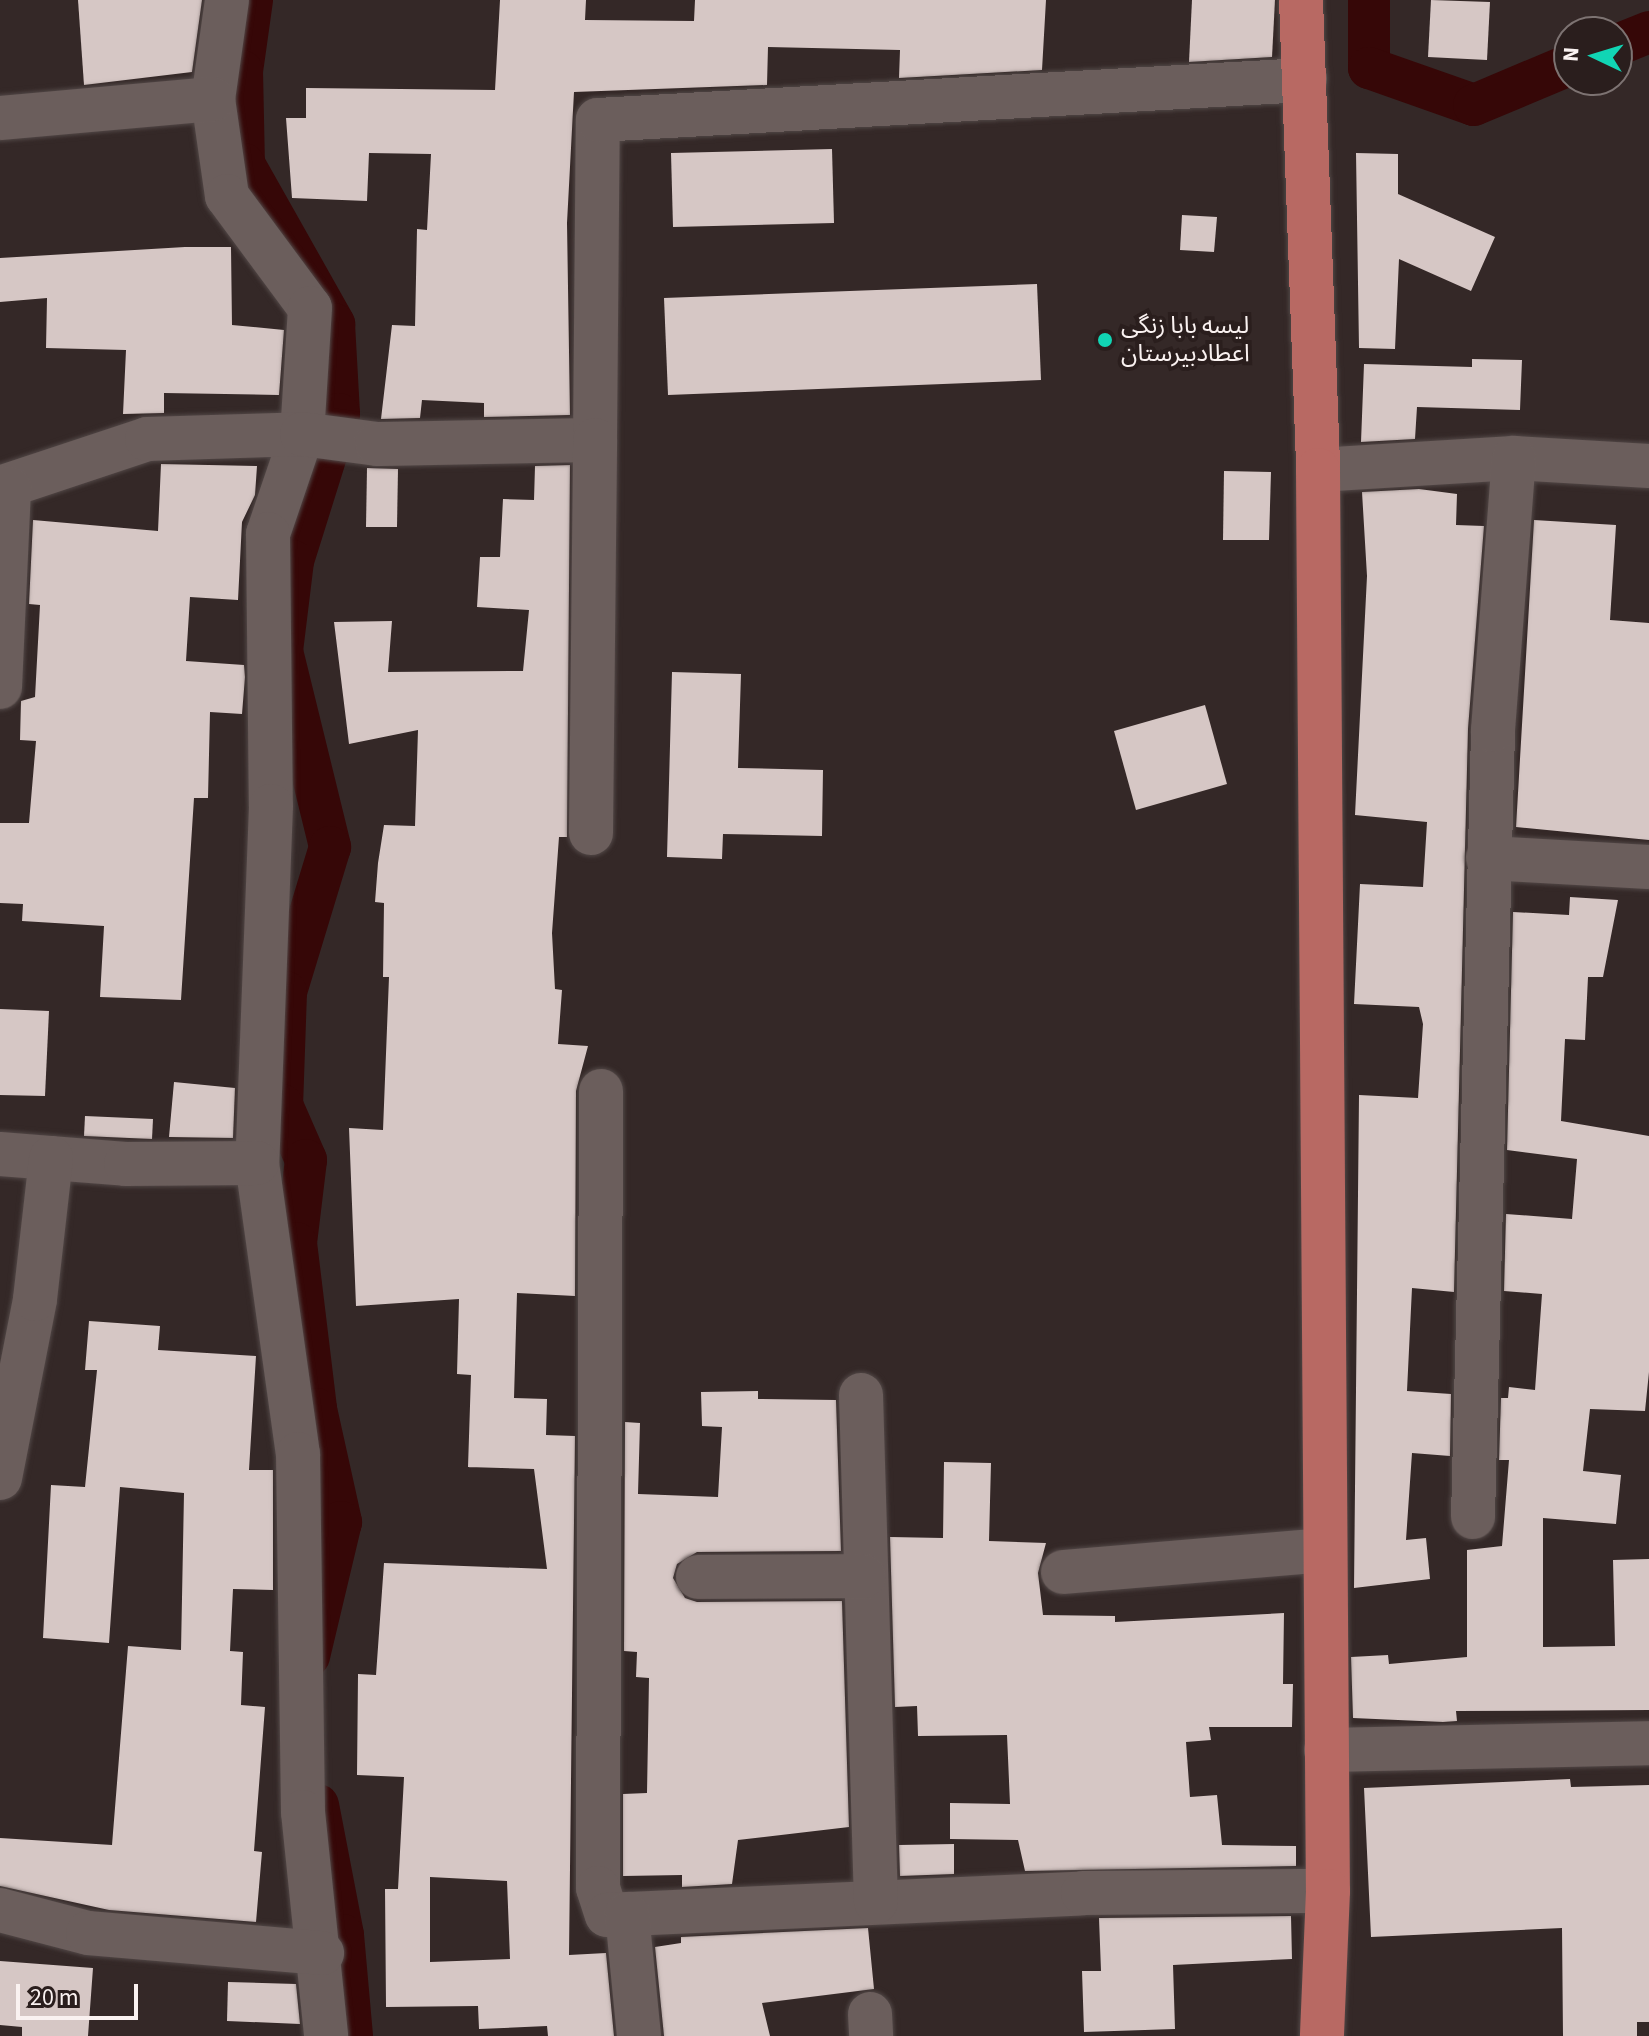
<!DOCTYPE html>
<meta charset="utf-8">
<style>
body{margin:0}
#map{position:relative;width:1649px;height:2036px;overflow:hidden;background:#342827;font-family:"Source Sans 3","Noto Sans Arabic",sans-serif}
div>[style]{position:absolute}
.canal>*{height:42px;margin:-21px;padding:0 21px;transform-origin:21px;border-radius:21px;background:#360707}
.building>*{inset:0;background:#d6c7c5}
.roads{filter:drop-shadow(0 0 2px #514746) drop-shadow(0 0 2px #514746)}
.minor>*{height:44px;margin:-22px;padding:0 22px;transform-origin:22px;border-radius:22px;background:#6b5e5c}
.major>*{height:44px;margin:-22px;padding:0 22px;transform-origin:22px;border-radius:22px;background:#b86963}
.dots>*{width:22px;height:22px;translate:-50% -50%;box-sizing:border-box;border:4px solid #2a1e1d;border-radius:50%}
span{translate:-50% -50%;white-space:nowrap;text-align:center;line-height:1.15;-webkit-text-stroke:8px #2a1e1d;paint-order:stroke}
.poi-label{font-size:24px;color:#faf2f1}
.left{translate:0 -50%;text-align:left}
.north{position:absolute;left:1553px;top:16px;width:80px;height:80px;box-sizing:border-box;background:#2a1e1d;border:2px solid #7d7372;border-radius:50%;rotate:274deg;font-size:22px;font-weight:700;line-height:32px;text-align:center;color:#faf2f1}
.north::after{content:'';display:block;margin:auto;width:28px;height:36px;background:#11d5b4;clip-path:polygon(50% 0,100% 100%,50% 72%,0 100%)}
.scale{position:absolute;left:16px;top:1984px;width:122px;height:36px;box-sizing:border-box;border:4px solid #faf2f1;border-top:0;padding-left:10px;font-size:24px;line-height:28px;white-space:nowrap;color:#faf2f1;-webkit-text-stroke:6px #2a1e1d;paint-order:stroke}
</style>
<div id="map">
<div class="canal">
<i style="left:252px;top:0;width:72px;rotate:98deg"></i>
<i style="left:242px;top:71px;width:93px;rotate:88.8deg"></i>
<i style="left:244px;top:164px;width:184px;rotate:60.6deg"></i>
<i style="left:334px;top:324px;width:90px;rotate:86.8deg"></i>
<i style="left:339px;top:414px;width:154px;rotate:107.4deg"></i>
<i style="left:293px;top:561px;width:91px;rotate:97deg"></i>
<i style="left:282px;top:651px;width:202px;rotate:76.2deg"></i>
<i style="left:330px;top:847px;width:152px;rotate:106.9deg"></i>
<i style="left:286px;top:992px;width:113px;rotate:92deg"></i>
<i style="left:282px;top:1105px;width:60px;rotate:66.4deg"></i>
<i style="left:306px;top:1160px;width:84px;rotate:96.9deg"></i>
<i style="left:296px;top:1243px;width:167px;rotate:83.1deg"></i>
<i style="left:316px;top:1409px;width:116px;rotate:77.5deg"></i>
<i style="left:341px;top:1522px;width:138px;rotate:103.4deg"></i>
<i style="left:1369px;top:0;width:68px;rotate:90deg"></i>
<i style="left:1369px;top:68px;width:111px;rotate:19.4deg"></i>
<i style="left:1474px;top:105px;width:103px;rotate:-22.8deg"></i>
<i style="left:1617px;top:45px;width:35px;rotate:-22deg"></i>
<i style="left:318px;top:1805px;width:132px;rotate:79.1deg"></i>
<i style="left:343px;top:1935px;width:101px;rotate:84.9deg"></i>
</div>
<div class="building">
<i style="clip-path:polygon(78px 0,202px 0,192px 72px,84px 85px)"></i>
<i style="clip-path:polygon(500px 0,586px 0,585px 20px,694px 21px,695px 0,1046px 0,1042px 70px,899px 78px,900px 50px,768px 47px,767px 85px,574px 92px,567px 223px,570px 415px,484px 417px,484px 403px,422px 400px,420px 418px,381px 419px,392px 325px,415px 326px,417px 229px,427px 230px,431px 154px,369px 153px,367px 201px,292px 198px,286px 118px,306px 118px,306px 88px,495px 90px)"></i>
<i style="clip-path:polygon(1192px 0,1275px 0,1272px 57px,1189px 62px)"></i>
<i style="clip-path:polygon(1431px 0,1490px 2px,1487px 60px,1428px 57px)"></i>
<i style="clip-path:polygon(832px 149px,834px 223px,673px 227px,671px 153px)"></i>
<i style="clip-path:polygon(1356px 153px,1398px 154px,1398px 194px,1495px 237px,1471px 291px,1399px 259px,1395px 349px,1359px 348px)"></i>
<i style="clip-path:polygon(1182px 215px,1217px 217px,1214px 252px,1180px 250px)"></i>
<i style="clip-path:polygon(185px 247px,231px 247px,232px 325px,284px 330px,279px 395px,164px 393px,164px 413px,123px 414px,126px 350px,46px 348px,47px 298px,0 302px,0 258px)"></i>
<i style="clip-path:polygon(1037px 284px,1041px 380px,668px 395px,664px 298px)"></i>
<i style="clip-path:polygon(1472px 359px,1522px 360px,1520px 410px,1417px 407px,1415px 439px,1361px 442px,1364px 364px,1472px 367px)"></i>
<i style="clip-path:polygon(161px 464px,257px 466px,255px 495px,242px 522px,238px 600px,190px 597px,186px 661px,244px 665px,245px 677px,242px 714px,210px 712px,208px 798px,194px 798px,181px 1000px,100px 997px,104px 926px,22px 921px,23px 904px,0 903px,0 823px,29px 823px,36px 741px,20px 740px,21px 701px,35px 697px,40px 605px,29px 604px,33px 520px,158px 531px)"></i>
<i style="clip-path:polygon(evenodd,570px 465px,567px 837px,559px 837px,552px 933px,555px 989px,562px 990px,558px 1044px,588px 1046px,576px 1091px,575px 1296px,517px 1293px,514px 1398px,547px 1399px,546px 1435px,575px 1436px,569px 1955px,606px 1953px,614px 2036px,548px 2036px,547px 2026px,479px 2029px,478px 2006px,386px 2007px,385px 1889px,398px 1889px,404px 1777px,357px 1775px,358px 1674px,376px 1675px,384px 1563px,547px 1569px,534px 1469px,468px 1467px,471px 1375px,457px 1374px,459px 1299px,356px 1306px,349px 1128px,383px 1130px,389px 977px,383px 977px,384px 903px,375px 902px,378px 863px,384px 825px,415px 826px,418px 730px,349px 744px,334px 622px,392px 621px,388px 672px,523px 671px,529px 610px,477px 607px,480px 557px,500px 557px,503px 499px,534px 500px,535px 466px,570px 465px,430px 1877px,507px 1881px,510px 1959px,430px 1962px,430px 1877px)"></i>
<i style="clip-path:polygon(367px 468px,398px 469px,397px 527px,366px 527px)"></i>
<i style="clip-path:polygon(1224px 471px,1271px 472px,1269px 540px,1223px 540px)"></i>
<i style="clip-path:polygon(1419px 489px,1457px 494px,1456px 525px,1484px 526px,1468px 729px,1454px 1292px,1412px 1288px,1407px 1391px,1451px 1394px,1450px 1456px,1412px 1453px,1406px 1540px,1426px 1538px,1430px 1579px,1354px 1588px,1359px 1095px,1418px 1098px,1423px 1024px,1419px 1007px,1354px 1004px,1360px 884px,1423px 887px,1427px 822px,1355px 815px,1367px 576px,1362px 492px)"></i>
<i style="clip-path:polygon(1534px 520px,1616px 525px,1610px 620px,1649px 623px,1649px 840px,1516px 827px)"></i>
<i style="clip-path:polygon(672px 672px,741px 674px,738px 768px,823px 770px,822px 836px,723px 834px,722px 859px,667px 857px)"></i>
<i style="clip-path:polygon(1205px 705px,1227px 784px,1136px 810px,1114px 731px)"></i>
<i style="clip-path:polygon(1570px 897px,1618px 900px,1603px 977px,1588px 977px,1585px 1040px,1565px 1039px,1561px 1121px,1649px 1136px,1649px 1372px,1645px 1411px,1590px 1409px,1583px 1471px,1621px 1475px,1616px 1524px,1543px 1518px,1543px 1647px,1615px 1646px,1613px 1560px,1649px 1559px,1649px 1710px,1456px 1711px,1457px 1721px,1443px 1722px,1353px 1718px,1351px 1657px,1388px 1655px,1389px 1664px,1467px 1657px,1467px 1550px,1502px 1546px,1509px 1460px,1499px 1460px,1501px 1398px,1508px 1398px,1509px 1387px,1535px 1390px,1542px 1294px,1504px 1291px,1506px 1214px,1572px 1219px,1577px 1159px,1507px 1150px,1513px 912px,1569px 915px)"></i>
<i style="clip-path:polygon(0 1009px,49px 1011px,45px 1096px,0 1095px)"></i>
<i style="clip-path:polygon(174px 1082px,235px 1088px,233px 1138px,169px 1137px)"></i>
<i style="clip-path:polygon(85px 1116px,153px 1119px,152px 1139px,84px 1136px)"></i>
<i style="clip-path:polygon(89px 1321px,160px 1326px,158px 1350px,256px 1356px,249px 1470px,273px 1470px,273px 1590px,233px 1589px,230px 1651px,243px 1652px,241px 1705px,265px 1707px,254px 1851px,262px 1852px,256px 1922px,109px 1910px,0 1886px,0 1838px,112px 1845px,128px 1646px,181px 1650px,184px 1493px,120px 1487px,109px 1643px,43px 1638px,51px 1485px,85px 1487px,97px 1370px,85px 1370px)"></i>
<i style="clip-path:polygon(758px 1391px,758px 1399px,836px 1400px,841px 1551px,697px 1552px,677px 1564px,673px 1578px,685px 1598px,697px 1602px,842px 1601px,849px 1827px,738px 1840px,732px 1884px,682px 1887px,682px 1875px,623px 1876px,623px 1794px,647px 1793px,649px 1678px,636px 1677px,637px 1652px,624px 1651px,625px 1422px,640px 1423px,638px 1494px,718px 1497px,722px 1427px,702px 1426px,701px 1392px)"></i>
<i style="clip-path:polygon(944px 1462px,991px 1463px,989px 1541px,1046px 1543px,1038px 1573px,1043px 1615px,1115px 1616px,1115px 1622px,1284px 1613px,1283px 1684px,1293px 1684px,1292px 1727px,1209px 1727px,1211px 1740px,1186px 1742px,1190px 1797px,1217px 1795px,1222px 1845px,1296px 1846px,1296px 1866px,1025px 1871px,1018px 1840px,950px 1839px,950px 1803px,1010px 1804px,1007px 1735px,918px 1736px,917px 1706px,895px 1707px,890px 1537px,943px 1538px)"></i>
<i style="clip-path:polygon(1570px 1779px,1571px 1787px,1649px 1785px,1649px 2022px,1637px 2022px,1637px 2036px,1563px 2036px,1562px 1928px,1371px 1937px,1364px 1788px)"></i>
<i style="clip-path:polygon(954px 1844px,954px 1874px,900px 1876px,899px 1845px)"></i>
<i style="clip-path:polygon(1291px 1916px,1292px 1959px,1173px 1965px,1175px 2029px,1084px 2032px,1082px 1971px,1101px 1971px,1099px 1918px)"></i>
<i style="clip-path:polygon(868px 1928px,874px 1989px,762px 2003px,770px 2036px,664px 2036px,655px 1947px,681px 1943px,681px 1937px)"></i>
<i style="clip-path:polygon(0 1961px,93px 1968px,88px 2036px,22px 2036px,22px 2027px,0 2025px)"></i>
<i style="clip-path:polygon(228px 1982px,296px 1984px,300px 2024px,227px 2021px)"></i>
</div>
<div class="roads">
<div class="minor">
<i style="left:227px;top:0;width:100px;rotate:98deg"></i>
<i style="left:213px;top:99px;width:98px;rotate:81.8deg"></i>
<i style="left:227px;top:196px;width:139px;rotate:53.5deg"></i>
<i style="left:310px;top:308px;width:126px;rotate:93.6deg"></i>
<i style="left:302px;top:434px;width:106px;rotate:108.8deg"></i>
<i style="left:268px;top:534px;width:272px;rotate:89.4deg"></i>
<i style="left:271px;top:806px;width:357px;rotate:92.2deg"></i>
<i style="left:257px;top:1163px;width:294px;rotate:82deg"></i>
<i style="left:298px;top:1454px;width:358px;rotate:89.2deg"></i>
<i style="left:303px;top:1812px;width:225px;rotate:84.1deg"></i>
<i style="left:0;top:118px;width:214px;rotate:-5.1deg"></i>
<i style="left:1318px;top:470px;width:196px;rotate:-3.5deg"></i>
<i style="left:1514px;top:458px;width:135px;rotate:3.4deg"></i>
<i style="left:0;top:488px;width:155px;rotate:-18.4deg"></i>
<i style="left:147px;top:439px;width:155px;rotate:-1.8deg"></i>
<i style="left:302px;top:434px;width:76px;rotate:7.6deg"></i>
<i style="left:377px;top:444px;width:218px;rotate:-1.1deg"></i>
<i style="left:595px;top:440px;width:320px;rotate:-89.5deg"></i>
<i style="left:598px;top:120px;width:708px;rotate:-3.24deg"></i>
<i style="left:0;top:687px;width:199px;rotate:-87.4deg"></i>
<i style="left:591px;top:833px;width:393px;rotate:-89.4deg"></i>
<i style="left:1488px;top:858px;width:161px;rotate:3.2deg"></i>
<i style="left:601px;top:1091px;width:797px;rotate:90.22deg"></i>
<i style="left:598px;top:1888px;width:28px;rotate:72deg"></i>
<i style="left:607px;top:1915px;width:477px;rotate:-2.6deg"></i>
<i style="left:1083px;top:1893px;width:245px;rotate:-0.5deg"></i>
<i style="left:0;top:1154px;width:126px;rotate:4.5deg"></i>
<i style="left:126px;top:1164px;width:131px;rotate:-0.4deg"></i>
<i style="left:861px;top:1395px;width:507px;rotate:88.31deg"></i>
<i style="left:0;top:1478px;width:182px;rotate:-78.9deg"></i>
<i style="left:35px;top:1299px;width:142px;rotate:-83.5deg"></i>
<i style="left:1473px;top:1517px;width:787px;rotate:-88.54deg"></i>
<i style="left:1493px;top:730px;width:273px;rotate:-85.6deg"></i>
<i style="left:1063px;top:1572px;width:262px;rotate:-4.8deg"></i>
<i style="left:698px;top:1577px;width:166px;rotate:-0.3deg"></i>
<i style="left:1326px;top:1750px;width:323px;rotate:-1.2deg"></i>
<i style="left:0;top:1910px;width:91px;rotate:14.6deg"></i>
<i style="left:88px;top:1933px;width:235px;rotate:4.9deg"></i>
<i style="left:627px;top:1914px;width:123px;rotate:84.4deg"></i>
<i style="left:870px;top:2014px;width:22px;rotate:87deg"></i>
</div>
<div class="major">
<i style="left:1301px;top:0;width:470px;rotate:87.9deg"></i>
<i style="left:1318px;top:470px;width:1421px;rotate:89.6deg"></i>
<i style="left:1328px;top:1891px;width:145px;rotate:92.4deg"></i>
</div>
</div>
<div class="dots">
<i style="left:1105px;top:340px;background:#11d5b4"></i>
</div>
<div class="poi-label">
<span class="left" style="left:1121px;top:340px">لیسه بابا زنگی<br>اعطادبیرستان</span>
</div>
<div class="north">N</div>
<div class="scale">20 m</div>
</div>
